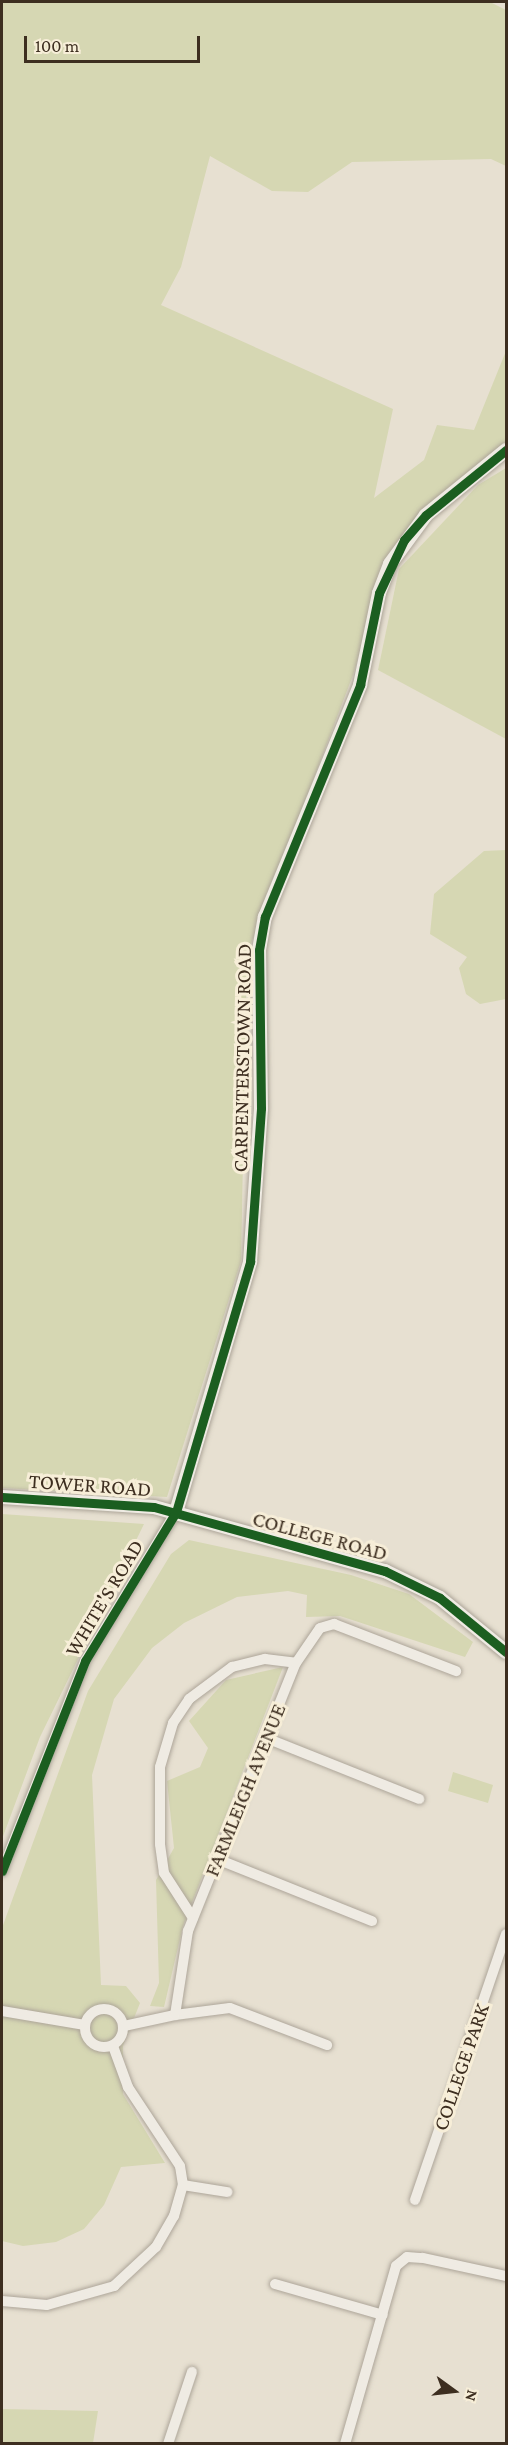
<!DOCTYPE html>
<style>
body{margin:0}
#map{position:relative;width:508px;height:2445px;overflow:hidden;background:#e7e0d1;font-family:"Crimson Pro",serif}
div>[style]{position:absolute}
.green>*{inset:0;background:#d6d7b3}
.roads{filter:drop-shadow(0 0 2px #ada599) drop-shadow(0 0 2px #ada599)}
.street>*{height:10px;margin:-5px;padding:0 5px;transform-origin:5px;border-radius:5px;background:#efebe3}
.street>.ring{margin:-5px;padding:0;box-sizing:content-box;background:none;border:10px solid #efebe3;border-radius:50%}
.secondary>*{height:14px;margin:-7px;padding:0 7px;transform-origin:7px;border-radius:7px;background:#efebe3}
.cycleway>*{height:9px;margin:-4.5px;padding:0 4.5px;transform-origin:4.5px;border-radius:4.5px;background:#1b5e20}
span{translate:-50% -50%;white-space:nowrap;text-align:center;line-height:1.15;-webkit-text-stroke:6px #f7eed8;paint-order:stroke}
.street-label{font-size:21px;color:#3d2e20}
.frame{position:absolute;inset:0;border:3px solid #3d2e20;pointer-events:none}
.north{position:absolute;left:424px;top:2361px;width:60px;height:60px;-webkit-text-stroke:4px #f7eed8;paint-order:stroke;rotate:105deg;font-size:16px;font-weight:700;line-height:24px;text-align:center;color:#3d2e20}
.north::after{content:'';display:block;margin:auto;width:21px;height:27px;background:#3d2e20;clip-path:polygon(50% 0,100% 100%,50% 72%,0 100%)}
.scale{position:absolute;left:24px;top:36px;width:176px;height:27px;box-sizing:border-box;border:3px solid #3d2e20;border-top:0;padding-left:8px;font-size:18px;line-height:21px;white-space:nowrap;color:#3d2e20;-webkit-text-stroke:4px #f7eed8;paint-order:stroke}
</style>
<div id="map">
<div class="green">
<i style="clip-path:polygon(2px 2px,490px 2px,506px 10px,506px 166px,491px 159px,352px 162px,308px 192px,272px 191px,210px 156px,181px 267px,161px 305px,393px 409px,374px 498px,424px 460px,437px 425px,474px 430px,506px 351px,506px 445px,423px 511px,387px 562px,353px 675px,247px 954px,241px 1261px,167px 1497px,2px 1488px)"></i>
<i style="clip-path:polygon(506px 468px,506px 739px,378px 670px,399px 569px,478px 485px)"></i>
<i style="clip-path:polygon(506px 850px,506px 999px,480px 1004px,466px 994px,459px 968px,467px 957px,430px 934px,434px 894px,484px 851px)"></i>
<i style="clip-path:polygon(2px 1514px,144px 1524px,40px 1737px,2px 1839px)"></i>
<i style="clip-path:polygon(189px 1540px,351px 1575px,409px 1594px,473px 1642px,465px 1657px,340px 1616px,306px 1617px,307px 1595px,288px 1591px,237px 1597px,184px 1623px,152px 1648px,114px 1699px,92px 1775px,101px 1985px,126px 1986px,140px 2003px,123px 2046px,123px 2094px,165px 2163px,121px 2167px,104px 2205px,84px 2229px,56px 2242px,23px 2246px,2px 2241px,2px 1928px,88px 1691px,171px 1554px)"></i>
<i style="clip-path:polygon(283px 1667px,183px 1926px,164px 2007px,150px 2006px,159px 1983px,156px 1880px,174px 1848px,167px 1781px,200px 1767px,208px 1748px,189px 1721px,226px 1680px)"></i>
<i style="clip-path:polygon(453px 1772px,493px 1785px,488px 1803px,448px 1791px)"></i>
<i style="clip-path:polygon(2px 2409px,98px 2411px,93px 2443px,2px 2443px)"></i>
</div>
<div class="roads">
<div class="street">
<i style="left:266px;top:1738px;width:165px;rotate:21.7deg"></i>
<i style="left:217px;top:1859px;width:167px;rotate:21.8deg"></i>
<i style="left:2px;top:1871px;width:226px;rotate:-68.4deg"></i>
<i style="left:85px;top:1661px;width:175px;rotate:-58.6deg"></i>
<i style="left:193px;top:1918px;width:54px;rotate:-122.8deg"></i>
<i style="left:164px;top:1873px;width:29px;rotate:-98deg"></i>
<i style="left:160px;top:1844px;width:77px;rotate:-90deg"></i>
<i style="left:160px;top:1767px;width:46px;rotate:-73.5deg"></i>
<i style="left:173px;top:1723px;width:29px;rotate:-56deg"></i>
<i style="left:189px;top:1699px;width:54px;rotate:-36.7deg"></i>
<i style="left:232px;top:1667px;width:34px;rotate:-14deg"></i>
<i style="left:265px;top:1659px;width:31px;rotate:7deg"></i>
<i class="ring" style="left:85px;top:2009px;width:28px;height:28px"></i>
<i style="left:2px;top:2011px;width:84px;rotate:9.6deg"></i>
<i style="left:175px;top:2015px;width:55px;rotate:-7.3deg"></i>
<i style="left:230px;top:2008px;width:104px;rotate:20.9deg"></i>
<i style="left:124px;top:2026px;width:52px;rotate:-12.2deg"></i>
<i style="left:175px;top:2015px;width:85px;rotate:-81.2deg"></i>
<i style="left:188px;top:1931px;width:289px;rotate:-68.1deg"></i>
<i style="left:296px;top:1663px;width:42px;rotate:-55.6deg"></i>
<i style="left:320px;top:1628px;width:15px;rotate:-16deg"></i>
<i style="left:334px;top:1624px;width:131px;rotate:21.1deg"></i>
<i style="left:183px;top:2185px;width:45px;rotate:9deg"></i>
<i style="left:415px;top:2200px;width:281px;rotate:-71.1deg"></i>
<i style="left:275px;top:2284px;width:112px;rotate:16deg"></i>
<i style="left:2px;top:2301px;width:45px;rotate:5.1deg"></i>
<i style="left:47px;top:2305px;width:70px;rotate:-15.8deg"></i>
<i style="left:114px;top:2286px;width:57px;rotate:-42.9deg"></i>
<i style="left:156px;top:2247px;width:36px;rotate:-60deg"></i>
<i style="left:174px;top:2216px;width:32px;rotate:-74deg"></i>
<i style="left:183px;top:2185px;width:19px;rotate:-99deg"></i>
<i style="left:180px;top:2166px;width:95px;rotate:-123.4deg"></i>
<i style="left:128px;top:2087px;width:44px;rotate:-110.1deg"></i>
<i style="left:168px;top:2444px;width:76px;rotate:-71.6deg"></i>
<i style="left:345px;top:2444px;width:185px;rotate:-74deg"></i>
<i style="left:396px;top:2266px;width:14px;rotate:-39deg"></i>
<i style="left:407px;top:2257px;width:16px;rotate:4deg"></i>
<i style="left:423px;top:2258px;width:85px;rotate:12.2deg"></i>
</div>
<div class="secondary">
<i style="left:2px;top:1497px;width:152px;rotate:3.8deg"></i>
<i style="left:154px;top:1507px;width:240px;rotate:15.5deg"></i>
<i style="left:385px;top:1571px;width:61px;rotate:26.1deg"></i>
<i style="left:440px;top:1598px;width:85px;rotate:39.3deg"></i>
<i style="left:176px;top:1512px;width:261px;rotate:-73.5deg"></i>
<i style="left:250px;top:1262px;width:154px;rotate:-85.9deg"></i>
<i style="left:261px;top:1108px;width:158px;rotate:-90.7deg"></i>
<i style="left:259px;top:950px;width:34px;rotate:-80deg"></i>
<i style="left:265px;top:917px;width:251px;rotate:-67.7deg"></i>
<i style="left:360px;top:685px;width:94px;rotate:-78.3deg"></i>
<i style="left:379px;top:593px;width:31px;rotate:-69deg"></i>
<i style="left:390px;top:564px;width:61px;rotate:-53.7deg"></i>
<i style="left:426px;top:515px;width:103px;rotate:-39.1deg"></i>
</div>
</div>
<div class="cycleway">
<i style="left:2px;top:1497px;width:152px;rotate:3.8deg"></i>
<i style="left:154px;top:1507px;width:240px;rotate:15.5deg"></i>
<i style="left:385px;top:1571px;width:61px;rotate:26.1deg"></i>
<i style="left:440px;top:1598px;width:85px;rotate:39.3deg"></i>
<i style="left:2px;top:1871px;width:226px;rotate:-68.4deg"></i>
<i style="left:85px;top:1661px;width:175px;rotate:-58.6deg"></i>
<i style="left:176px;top:1512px;width:261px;rotate:-73.5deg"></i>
<i style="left:250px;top:1262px;width:154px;rotate:-85.9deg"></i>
<i style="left:261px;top:1108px;width:158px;rotate:-90.7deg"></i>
<i style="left:259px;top:950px;width:34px;rotate:-80deg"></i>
<i style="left:265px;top:917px;width:251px;rotate:-67.7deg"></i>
<i style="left:360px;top:685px;width:94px;rotate:-78.3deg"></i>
<i style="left:379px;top:593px;width:59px;rotate:-64.7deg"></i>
<i style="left:404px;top:540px;width:33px;rotate:-49deg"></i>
<i style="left:426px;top:515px;width:103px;rotate:-39.1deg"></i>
</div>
<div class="street-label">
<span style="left:242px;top:1058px;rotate:-89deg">CARPENTERSTOWN ROAD</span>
<span style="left:90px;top:1485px;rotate:4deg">TOWER ROAD</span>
<span style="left:320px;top:1536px;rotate:15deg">COLLEGE ROAD</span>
<span style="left:104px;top:1598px;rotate:-59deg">WHITE'S ROAD</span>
<span style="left:245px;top:1790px;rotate:-68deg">FARMLEIGH AVENUE</span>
<span style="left:461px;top:2067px;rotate:-71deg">COLLEGE PARK</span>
</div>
<div class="frame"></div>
<div class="north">N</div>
<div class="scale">100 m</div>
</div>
